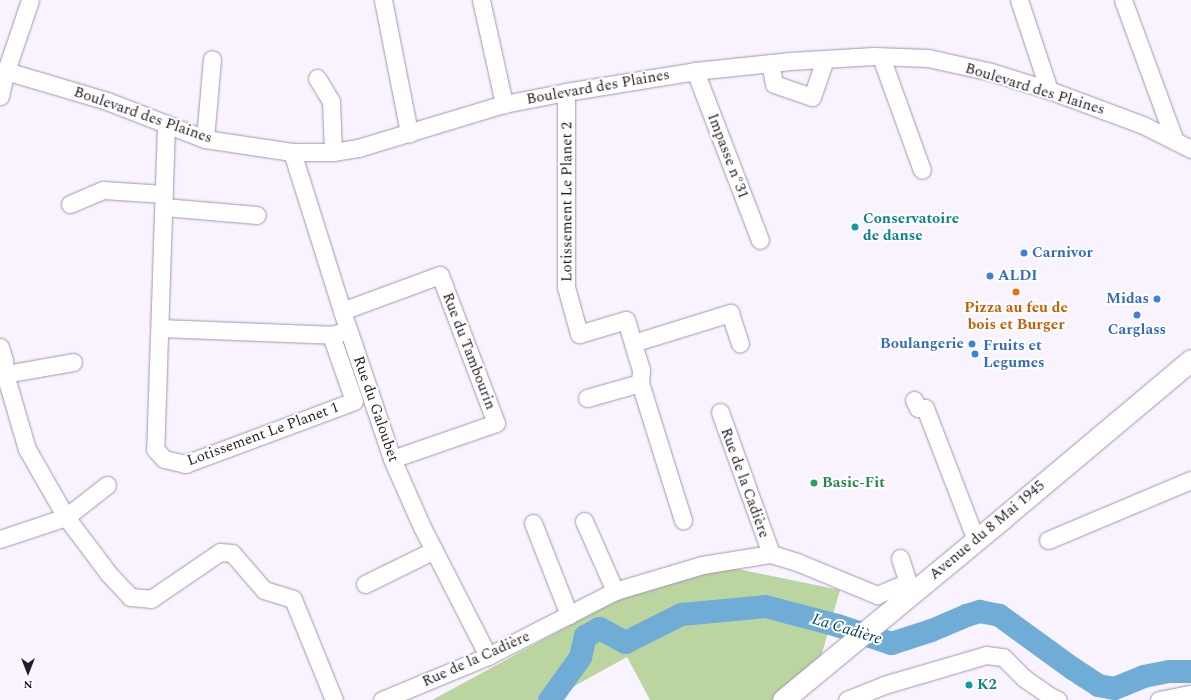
<!DOCTYPE html>
<meta charset="utf-8">
<style>
body{margin:0}
#map{position:relative;width:1191px;height:700px;overflow:hidden;background:#f9f2ff;font-family:Spectral,serif}
div>[style]{position:absolute}
.green>*{inset:0;background:#bad5a0}
.river>*{height:23px;margin:-11.5px;padding:0 11.5px;transform-origin:11.5px;border-radius:11.5px;background:#70add6}
.roads{filter:drop-shadow(0 0 1px #a493b1) drop-shadow(0 0 1px #a493b1)}
.minor>*{height:17px;margin:-8.5px;padding:0 8.5px;transform-origin:8.5px;border-radius:8.5px;background:#fff}
.major>*{height:21px;margin:-10.5px;padding:0 10.5px;transform-origin:10.5px;border-radius:10.5px;background:#fff}
.dots>*{width:11px;height:11px;translate:-50% -50%;box-sizing:border-box;border:2px solid #fff;border-radius:50%}
span{translate:-50% -50%;white-space:nowrap;text-align:center;line-height:1.15;-webkit-text-stroke:4px #fff;paint-order:stroke}
.street-label{font-size:15px;color:#231c28}
.culture-label{font-size:15px;color:#0d838f;font-weight:700}
.left{translate:0 -50%;text-align:left}
.shop-label{font-size:15px;color:#366cbe;font-weight:700}
.right{translate:-100% -50%;text-align:right}
.food-label{font-size:15px;color:#c56008;font-weight:700}
.leisure-label{font-size:15px;color:#27864d;font-weight:700}
.water-label{font-size:16px;color:#033752;font-style:italic}
.north{position:absolute;left:8px;top:652px;width:40px;height:40px;-webkit-text-stroke:3px #fff;paint-order:stroke;rotate:180deg;font-size:11px;font-weight:700;line-height:16px;text-align:center;color:#231c28}
.north::after{content:'';display:block;margin:auto;width:14px;height:18px;background:#231c28;clip-path:polygon(50% 0,100% 100%,50% 72%,0 100%)}
</style>
<div id="map">
<div class="green">
<i style="clip-path:polygon(723px 566px,840px 590px,819px 664px,774px 700px,650px 700px,627px 657px,560px 694px,562px 700px,432px 700px,618px 599px)"></i>
</div>
<div class="river">
<i style="left:549px;top:700px;width:53px;rotate:-54.2deg"></i>
<i style="left:580px;top:657px;width:22px;rotate:-77deg"></i>
<i style="left:585px;top:636px;width:16px;rotate:-30deg"></i>
<i style="left:599px;top:628px;width:30px;rotate:28deg"></i>
<i style="left:625px;top:642px;width:63px;rotate:-26.6deg"></i>
<i style="left:681px;top:614px;width:84px;rotate:-5.4deg"></i>
<i style="left:765px;top:606px;width:74px;rotate:14.8deg"></i>
<i style="left:837px;top:625px;width:57px;rotate:18.4deg"></i>
<i style="left:891px;top:643px;width:42px;rotate:-18deg"></i>
<i style="left:931px;top:630px;width:38px;rotate:-23deg"></i>
<i style="left:966px;top:615px;width:14px;rotate:-17deg"></i>
<i style="left:979px;top:611px;width:20px;rotate:11deg"></i>
<i style="left:999px;top:615px;width:90px;rotate:36deg"></i>
<i style="left:1072px;top:668px;width:31px;rotate:33deg"></i>
<i style="left:1098px;top:685px;width:16px;rotate:11deg"></i>
<i style="left:1114px;top:688px;width:31px;rotate:-22deg"></i>
<i style="left:1143px;top:676px;width:26px;rotate:-11deg"></i>
<i style="left:1169px;top:671px;width:22px"></i>
</div>
<div class="roads">
<div class="minor">
<i style="left:383px;top:0;width:136px;rotate:78.9deg"></i>
<i style="left:481px;top:0;width:107px;rotate:77.5deg"></i>
<i style="left:1019px;top:0;width:95px;rotate:71.6deg"></i>
<i style="left:1123px;top:0;width:150px;rotate:69.8deg"></i>
<i style="left:881px;top:57px;width:120px;rotate:70.1deg"></i>
<i style="left:770px;top:63px;width:21px;rotate:79deg"></i>
<i style="left:774px;top:84px;width:40px;rotate:18.9deg"></i>
<i style="left:812px;top:97px;width:40px;rotate:-71.1deg"></i>
<i style="left:0;top:71px;width:6px"></i>
<i style="left:6px;top:71px;width:105px;rotate:16.5deg"></i>
<i style="left:107px;top:101px;width:105px;rotate:21.2deg"></i>
<i style="left:205px;top:139px;width:88px;rotate:8.5deg"></i>
<i style="left:292px;top:152px;width:41px"></i>
<i style="left:333px;top:152px;width:25px;rotate:-9deg"></i>
<i style="left:358px;top:148px;width:152px;rotate:-16.8deg"></i>
<i style="left:504px;top:104px;width:63px;rotate:-11deg"></i>
<i style="left:566px;top:92px;width:131px;rotate:-9.2deg"></i>
<i style="left:695px;top:71px;width:96px;rotate:-6deg"></i>
<i style="left:790px;top:61px;width:84px;rotate:-3.4deg"></i>
<i style="left:874px;top:56px;width:54px;rotate:2.1deg"></i>
<i style="left:928px;top:58px;width:65px;rotate:12.5deg"></i>
<i style="left:991px;top:72px;width:61px;rotate:17.2deg"></i>
<i style="left:1049px;top:90px;width:100px;rotate:20.4deg"></i>
<i style="left:1143px;top:125px;width:54px;rotate:26.6deg"></i>
<i style="left:695px;top:71px;width:181px;rotate:69deg"></i>
<i style="left:317px;top:78px;width:27px;rotate:59deg"></i>
<i style="left:331px;top:101px;width:51px;rotate:87.8deg"></i>
<i style="left:566px;top:92px;width:195px;rotate:90deg"></i>
<i style="left:566px;top:287px;width:49px;rotate:74.5deg"></i>
<i style="left:579px;top:334px;width:49px;rotate:-16.6deg"></i>
<i style="left:626px;top:320px;width:52px;rotate:73.3deg"></i>
<i style="left:641px;top:370px;width:13px;rotate:94deg"></i>
<i style="left:640px;top:383px;width:144px;rotate:72.6deg"></i>
<i style="left:0;top:96px;width:26px;rotate:-77deg"></i>
<i style="left:6px;top:71px;width:75px;rotate:-71.3deg"></i>
<i style="left:166px;top:125px;width:324px;rotate:91.9deg"></i>
<i style="left:155px;top:449px;width:13px;rotate:48deg"></i>
<i style="left:164px;top:459px;width:22px;rotate:13deg"></i>
<i style="left:185px;top:464px;width:180px;rotate:-20.4deg"></i>
<i style="left:354px;top:401px;width:70px;rotate:-109.2deg"></i>
<i style="left:205px;top:139px;width:80px;rotate:-85deg"></i>
<i style="left:292px;top:152px;width:167px;rotate:72.5deg"></i>
<i style="left:342px;top:311px;width:156px;rotate:71.3deg"></i>
<i style="left:392px;top:459px;width:74px;rotate:66.2deg"></i>
<i style="left:422px;top:527px;width:145px;rotate:62.9deg"></i>
<i style="left:70px;top:204px;width:36px;rotate:-23deg"></i>
<i style="left:103px;top:190px;width:61px;rotate:3.8deg"></i>
<i style="left:164px;top:207px;width:93px;rotate:4.9deg"></i>
<i style="left:342px;top:311px;width:104px;rotate:-20.2deg"></i>
<i style="left:440px;top:275px;width:158px;rotate:69.3deg"></i>
<i style="left:496px;top:423px;width:110px;rotate:160.9deg"></i>
<i style="left:160px;top:328px;width:171px;rotate:2.3deg"></i>
<i style="left:331px;top:335px;width:11px;rotate:-15deg"></i>
<i style="left:633px;top:343px;width:102px;rotate:-17.2deg"></i>
<i style="left:730px;top:313px;width:32px;rotate:72deg"></i>
<i style="left:0;top:347px;width:14px;rotate:73deg"></i>
<i style="left:4px;top:360px;width:14px;rotate:86deg"></i>
<i style="left:5px;top:374px;width:78px;rotate:73.7deg"></i>
<i style="left:27px;top:449px;width:78px;rotate:60.2deg"></i>
<i style="left:66px;top:517px;width:70px;rotate:53.1deg"></i>
<i style="left:108px;top:573px;width:33px;rotate:47deg"></i>
<i style="left:130px;top:597px;width:21px;rotate:5deg"></i>
<i style="left:151px;top:599px;width:83px;rotate:-34.3deg"></i>
<i style="left:220px;top:552px;width:12px;rotate:5deg"></i>
<i style="left:232px;top:553px;width:49px;rotate:49.1deg"></i>
<i style="left:264px;top:590px;width:30px;rotate:17deg"></i>
<i style="left:293px;top:599px;width:109px;rotate:67.9deg"></i>
<i style="left:5px;top:374px;width:69px;rotate:-10deg"></i>
<i style="left:587px;top:398px;width:55px;rotate:-15.8deg"></i>
<i style="left:914px;top:400px;width:9px;rotate:63deg"></i>
<i style="left:918px;top:408px;width:7px"></i>
<i style="left:925px;top:408px;width:142px;rotate:68.9deg"></i>
<i style="left:720px;top:412px;width:151px;rotate:70.2deg"></i>
<i style="left:584px;top:521px;width:77px;rotate:66.1deg"></i>
<i style="left:533px;top:523px;width:99px;rotate:68.6deg"></i>
<i style="left:0;top:539px;width:70px;rotate:-18.4deg"></i>
<i style="left:66px;top:517px;width:52px;rotate:-38deg"></i>
<i style="left:1048px;top:540px;width:155px;rotate:-22.8deg"></i>
<i style="left:900px;top:558px;width:25px;rotate:72deg"></i>
<i style="left:908px;top:582px;width:11px;rotate:34deg"></i>
<i style="left:365px;top:584px;width:77px;rotate:-26.2deg"></i>
<i style="left:382px;top:700px;width:115px;rotate:-22.5deg"></i>
<i style="left:488px;top:656px;width:143px;rotate:-27.1deg"></i>
<i style="left:615px;top:591px;width:91px;rotate:-16.6deg"></i>
<i style="left:702px;top:565px;width:70px;rotate:-9.1deg"></i>
<i style="left:771px;top:554px;width:27px;rotate:17deg"></i>
<i style="left:797px;top:562px;width:87px;rotate:22.4deg"></i>
<i style="left:877px;top:595px;width:34px;rotate:-23deg"></i>
<i style="left:847px;top:700px;width:40px;rotate:-22deg"></i>
<i style="left:884px;top:685px;width:106px;rotate:-16.4deg"></i>
<i style="left:986px;top:655px;width:17px;rotate:7deg"></i>
<i style="left:1003px;top:657px;width:30px;rotate:45deg"></i>
<i style="left:1024px;top:678px;width:29px;rotate:35deg"></i>
<i style="left:1048px;top:695px;width:11px;rotate:27deg"></i>
<i style="left:1159px;top:700px;width:33px;rotate:-11deg"></i>
</div>
<div class="major">
<i style="left:783px;top:700px;width:287px;rotate:-39.6deg"></i>
<i style="left:1004px;top:517px;width:244px;rotate:-40deg"></i>
</div>
</div>
<div class="dots">
<i style="left:855px;top:227px;background:#0f9aa8"></i>
<i style="left:1024px;top:253px;background:#3f7fe0"></i>
<i style="left:990px;top:276px;background:#3f7fe0"></i>
<i style="left:1016px;top:292px;background:#e8710a"></i>
<i style="left:1157px;top:299px;background:#3f7fe0"></i>
<i style="left:1137px;top:315px;background:#3f7fe0"></i>
<i style="left:972px;top:344px;background:#3f7fe0"></i>
<i style="left:975px;top:354px;background:#3f7fe0"></i>
<i style="left:814px;top:483px;background:#2e9e5b"></i>
<i style="left:969px;top:685px;background:#0f9aa8"></i>
</div>
<div class="street-label">
<span style="left:598px;top:87px;rotate:-10deg">Boulevard des Plaines</span>
<span style="left:1035px;top:89px;rotate:17deg">Boulevard des Plaines</span>
<span style="left:143px;top:115px;rotate:19deg">Boulevard des Plaines</span>
<span style="left:728px;top:156px;rotate:69deg">Impasse n°31</span>
<span style="left:567px;top:202px;rotate:-90deg">Lotissement Le Planet 2</span>
<span style="left:469px;top:351px;rotate:69deg">Rue du Tambourin</span>
<span style="left:376px;top:409px;rotate:71deg">Rue du Galoubet</span>
<span style="left:263px;top:434px;rotate:-20deg">Lotissement Le Planet 1</span>
<span style="left:745px;top:483px;rotate:70deg">Rue de la Cadière</span>
<span style="left:987px;top:530px;rotate:-40deg">Avenue du 8 Mai 1945</span>
<span style="left:476px;top:659px;rotate:-24deg">Rue de la Cadière</span>
</div>
<div class="culture-label">
<span class="left" style="left:863px;top:227px">Conservatoire<br>de danse</span>
<span class="left" style="left:977px;top:685px">K2</span>
</div>
<div class="shop-label">
<span class="left" style="left:1032px;top:253px">Carnivor</span>
<span class="left" style="left:998px;top:276px">ALDI</span>
<span class="right" style="left:1149px;top:299px">Midas</span>
<span style="left:1137px;top:330px">Carglass</span>
<span class="right" style="left:964px;top:344px">Boulangerie</span>
<span class="left" style="left:983px;top:354px">Fruits et<br>Legumes</span>
</div>
<div class="food-label">
<span style="left:1016px;top:316px">Pizza au feu de<br>bois et Burger</span>
</div>
<div class="leisure-label">
<span class="left" style="left:822px;top:483px">Basic-Fit</span>
</div>
<div class="water-label">
<span style="left:847px;top:629px;rotate:17deg">La Cadière</span>
</div>
<div class="north">N</div>
</div>
